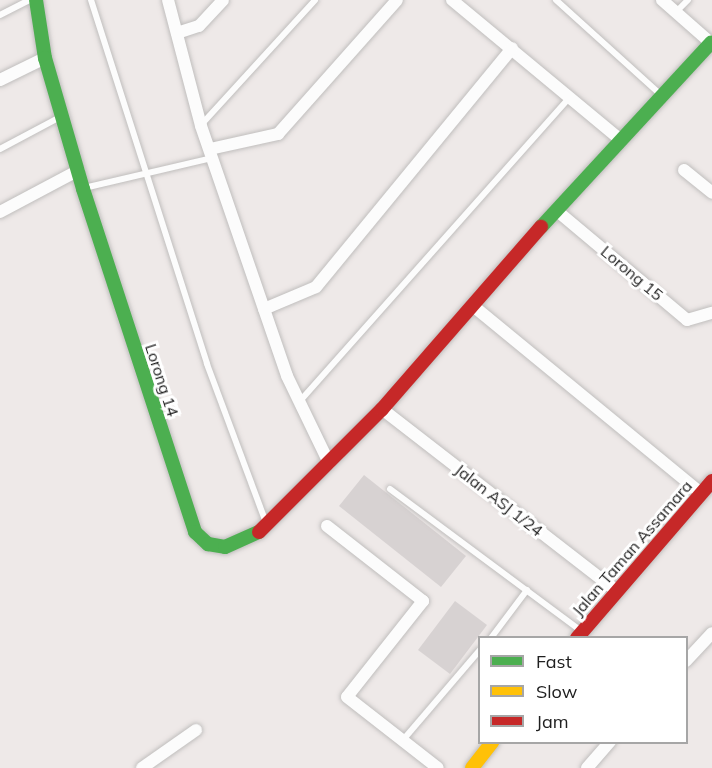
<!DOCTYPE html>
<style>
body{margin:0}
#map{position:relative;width:712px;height:768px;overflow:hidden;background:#eee9e8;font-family:Mulish,sans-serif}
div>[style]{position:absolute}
.building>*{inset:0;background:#d7d2d2}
.roads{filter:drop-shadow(0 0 2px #c0bebd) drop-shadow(0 0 2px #c0bebd)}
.lane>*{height:6px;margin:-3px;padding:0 3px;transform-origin:3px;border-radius:3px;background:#fcfcfc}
.street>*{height:12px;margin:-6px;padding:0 6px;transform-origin:6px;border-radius:6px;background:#fcfcfc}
.fast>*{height:14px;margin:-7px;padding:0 7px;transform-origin:7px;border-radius:7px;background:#4caf50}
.slow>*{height:14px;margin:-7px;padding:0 7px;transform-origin:7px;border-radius:7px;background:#ffc107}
.jam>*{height:14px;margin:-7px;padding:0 7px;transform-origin:7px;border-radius:7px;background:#c62828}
span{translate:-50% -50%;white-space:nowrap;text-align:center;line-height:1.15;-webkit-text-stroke:6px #fff;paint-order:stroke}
.street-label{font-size:16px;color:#202020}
.legend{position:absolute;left:478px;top:636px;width:210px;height:108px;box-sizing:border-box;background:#fff;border:2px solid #a6a6a6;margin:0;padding:8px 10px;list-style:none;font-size:18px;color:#202020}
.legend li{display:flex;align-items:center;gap:12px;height:30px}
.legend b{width:30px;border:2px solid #a6a6a6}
</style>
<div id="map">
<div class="building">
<i style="clip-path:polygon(364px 475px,466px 556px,441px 587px,339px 506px)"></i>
<i style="clip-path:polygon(455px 601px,487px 625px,450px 674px,418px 650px)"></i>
</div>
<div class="roads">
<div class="lane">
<i style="left:91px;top:0;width:382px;rotate:72.3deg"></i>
<i style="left:207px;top:364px;width:170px;rotate:69.6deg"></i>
<i style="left:556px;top:0;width:139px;rotate:42.1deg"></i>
<i style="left:676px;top:12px;width:17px;rotate:-45deg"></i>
<i style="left:0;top:15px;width:33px;rotate:-27deg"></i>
<i style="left:201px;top:125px;width:169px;rotate:-47.6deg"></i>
<i style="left:0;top:149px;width:70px;rotate:-28deg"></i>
<i style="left:84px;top:188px;width:131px;rotate:-13.2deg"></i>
<i style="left:300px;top:401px;width:407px;rotate:-48.4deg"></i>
<i style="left:390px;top:489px;width:238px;rotate:36.6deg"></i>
<i style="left:491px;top:638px;width:60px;rotate:-53.1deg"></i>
<i style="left:403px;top:740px;width:118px;rotate:-49.5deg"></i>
</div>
<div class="street">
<i style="left:168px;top:0;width:130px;rotate:75.3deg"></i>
<i style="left:201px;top:126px;width:264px;rotate:71deg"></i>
<i style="left:287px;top:376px;width:97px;rotate:64.2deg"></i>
<i style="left:452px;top:0;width:216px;rotate:39.7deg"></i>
<i style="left:662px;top:0;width:67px;rotate:41.3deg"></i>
<i style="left:177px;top:33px;width:23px;rotate:-18deg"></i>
<i style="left:199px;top:26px;width:35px;rotate:-47deg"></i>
<i style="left:0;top:80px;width:50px;rotate:-26.1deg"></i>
<i style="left:210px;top:149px;width:70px;rotate:-12.4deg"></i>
<i style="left:278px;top:134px;width:179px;rotate:-48.4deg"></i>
<i style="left:684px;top:170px;width:36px;rotate:39deg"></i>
<i style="left:556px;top:210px;width:171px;rotate:40deg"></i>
<i style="left:687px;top:320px;width:26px;rotate:-16deg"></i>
<i style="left:0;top:212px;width:89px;rotate:-28deg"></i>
<i style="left:472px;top:305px;width:296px;rotate:39.4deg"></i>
<i style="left:264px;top:309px;width:56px;rotate:-22.9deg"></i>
<i style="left:316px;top:287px;width:309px;rotate:-50.6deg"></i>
<i style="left:382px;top:409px;width:295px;rotate:37.8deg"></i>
<i style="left:327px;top:526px;width:122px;rotate:38deg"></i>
<i style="left:423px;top:601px;width:122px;rotate:128.4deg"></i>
<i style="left:347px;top:697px;width:115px;rotate:38deg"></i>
<i style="left:686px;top:661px;width:38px;rotate:-47deg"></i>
<i style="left:142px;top:768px;width:66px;rotate:-35.1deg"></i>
<i style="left:587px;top:768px;width:35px;rotate:-49deg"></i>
</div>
<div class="fast">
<i style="left:36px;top:0;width:59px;rotate:81.2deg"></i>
<i style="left:45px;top:58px;width:136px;rotate:73.8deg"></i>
<i style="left:83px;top:189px;width:361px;rotate:71.9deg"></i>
<i style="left:195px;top:532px;width:18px;rotate:43deg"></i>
<i style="left:208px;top:544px;width:17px;rotate:10deg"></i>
<i style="left:225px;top:547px;width:37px;rotate:-24deg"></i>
<i style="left:541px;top:227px;width:251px;rotate:-47.3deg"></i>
</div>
<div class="slow">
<i style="left:472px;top:768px;width:33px;rotate:-52deg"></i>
</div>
<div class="jam">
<i style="left:259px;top:532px;width:174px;rotate:-45deg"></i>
<i style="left:382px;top:409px;width:242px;rotate:-48.9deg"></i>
<i style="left:577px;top:638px;width:207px;rotate:-49.3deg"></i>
</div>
</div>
<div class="street-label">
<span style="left:632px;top:273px;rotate:40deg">Lorong 15</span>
<span style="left:162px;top:380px;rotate:72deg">Lorong 14</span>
<span style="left:499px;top:500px;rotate:38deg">Jalan ASJ 1/24</span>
<span style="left:632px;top:548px;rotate:-49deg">Jalan Taman Assamara</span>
</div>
<ul class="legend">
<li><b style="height:8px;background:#4caf50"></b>Fast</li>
<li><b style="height:8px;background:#ffc107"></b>Slow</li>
<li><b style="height:8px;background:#c62828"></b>Jam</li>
</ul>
</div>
